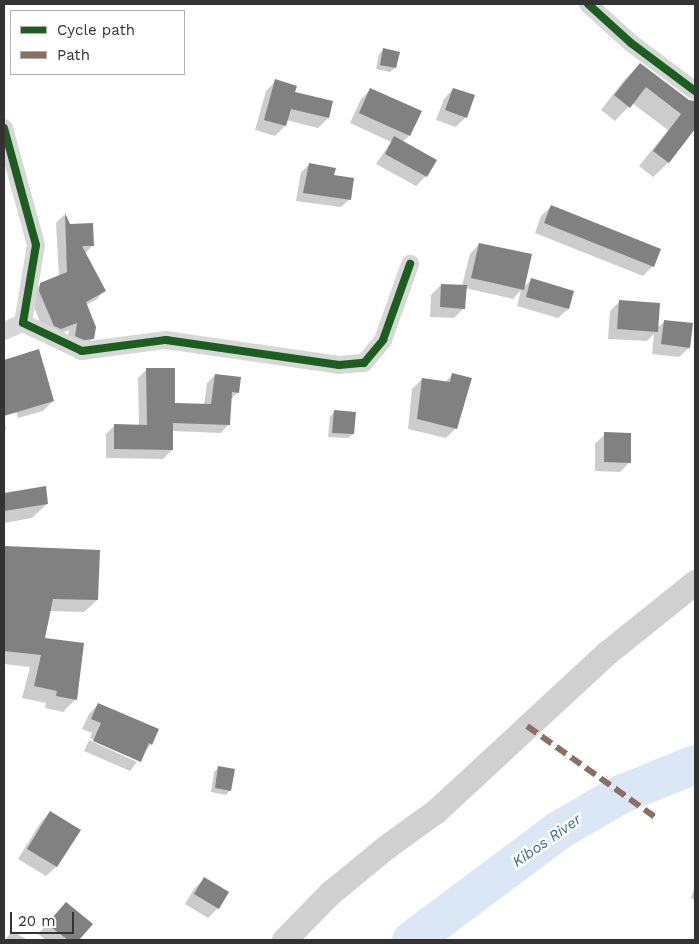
<!DOCTYPE html>
<style>
body{margin:0}
#map{position:relative;width:699px;height:944px;overflow:hidden;background:#fff;font-family:"Work Sans",sans-serif}
div>[style]{position:absolute}
.shadow>*{inset:0;background:#0003}
.river>*{height:39px;margin:-19.5px;padding:0 19.5px;transform-origin:19.5px;border-radius:19.5px;background:#dbe7f5}
.building>*{inset:0;background:#818181}
.street>*{height:18px;margin:-9px;padding:0 9px;transform-origin:9px;border-radius:9px;background:#d7d7d7}
.secondary>*{height:25px;margin:-12.5px;padding:0 12.5px;transform-origin:12.5px;border-radius:12.5px;background:#d0d0d0}
.quiet>*{height:6px;margin-top:-3px;transform-origin:0;background:repeating-linear-gradient(90deg,#8d6e63 0 12px,transparent 0 18px)}
.cycleway>*{height:8px;margin:-4px;padding:0 4px;transform-origin:4px;border-radius:4px;background:#1b5e20}
span{translate:-50% -50%;white-space:nowrap;text-align:center;line-height:1.15;-webkit-text-stroke:5px #fff;paint-order:stroke}
.water-label{font-size:15px;color:#37699f;font-style:italic}
.frame{position:absolute;inset:0;border:5px solid #333;pointer-events:none}
.legend{position:absolute;left:10px;top:10px;width:175px;height:65px;box-sizing:border-box;background:#fff;border:1px solid #adadad;margin:0;padding:6px 9px;list-style:none;font-size:15px;color:#333}
.legend li{display:flex;align-items:center;gap:10px;height:25px}
.legend b{width:25px;border:1px solid #adadad}
.scale{position:absolute;left:10px;top:912px;width:64px;height:22px;box-sizing:border-box;border:2px solid #333;border-top:0;padding-left:6px;font-size:15px;line-height:18px;white-space:nowrap;color:#333;-webkit-text-stroke:4px #fff;paint-order:stroke}
</style>
<div id="map">
<div class="shadow">
<i style="clip-path:polygon(384px 49px,395px 68px,390px 72px,376px 69px,379px 54px)"></i>
<i style="clip-path:polygon(640px 64px,688px 101px,695px 102px,695px 127px,668px 163px,653px 177px,639px 166px,668px 130px,632px 103px,615px 121px,601px 110px,625px 79px)"></i>
<i style="clip-path:polygon(276px 81px,294px 93px,328px 118px,318px 128px,286px 120px,285px 126px,275px 136px,255px 130px,266px 91px)"></i>
<i style="clip-path:polygon(371px 89px,409px 136px,402px 142px,435px 160px,426px 176px,416px 186px,376px 164px,391px 142px,350px 123px,361px 99px)"></i>
<i style="clip-path:polygon(453px 89px,466px 117px,456px 127px,436px 120px,444px 99px)"></i>
<i style="clip-path:polygon(310px 164px,333px 176px,350px 199px,341px 207px,296px 201px,301px 172px)"></i>
<i style="clip-path:polygon(551px 206px,653px 266px,643px 276px,535px 233px,541px 216px)"></i>
<i style="clip-path:polygon(64px 215px,70px 225px,93px 245px,85px 254px,104px 291px,96px 300px,86px 305px,93px 338px,84px 347px,67px 344px,69px 330px,52px 337px,45px 334px,31px 300px,32px 293px,41px 284px,59px 277px,56px 223px)"></i>
<i style="clip-path:polygon(479px 244px,523px 288px,531px 280px,572px 292px,568px 309px,558px 318px,517px 306px,521px 290px,513px 299px,465px 288px,464px 308px,454px 318px,430px 317px,431px 295px,441px 285px,462px 286px,470px 254px)"></i>
<i style="clip-path:polygon(620px 301px,657px 328px,665px 321px,689px 348px,679px 357px,652px 354px,654px 334px,647px 341px,608px 339px,610px 311px)"></i>
<i style="clip-path:polygon(12px 358px,53px 401px,43px 411px,18px 418px,4px 372px,4px 367px)"></i>
<i style="clip-path:polygon(147px 369px,174px 405px,204px 405px,207px 383px,215px 375px,238px 392px,230px 400px,229px 424px,221px 433px,172px 431px,172px 450px,163px 459px,106px 458px,106px 434px,115px 425px,139px 426px,138px 378px)"></i>
<i style="clip-path:polygon(452px 375px,456px 428px,446px 438px,408px 429px,412px 389px,422px 379px,445px 382px)"></i>
<i style="clip-path:polygon(335px 412px,353px 434px,348px 438px,328px 437px,330px 416px)"></i>
<i style="clip-path:polygon(4px 415px,6px 430px,4px 432px)"></i>
<i style="clip-path:polygon(605px 434px,630px 462px,620px 472px,595px 471px,595px 444px)"></i>
<i style="clip-path:polygon(44px 488px,47px 504px,32px 518px,4px 523px,4px 494px)"></i>
<i style="clip-path:polygon(5px 547px,97px 600px,84px 612px,49px 611px,44px 639px,83px 644px,75px 700px,63px 712px,45px 708px,46px 703px,22px 698px,30px 667px,4px 664px)"></i>
<i style="clip-path:polygon(98px 704px,151px 744px,130px 771px,84px 751px,89px 740px,137px 762px,137px 759px,90px 738px,92px 733px,82px 729px,89px 714px)"></i>
<i style="clip-path:polygon(219px 767px,230px 790px,226px 795px,211px 792px,214px 772px)"></i>
<i style="clip-path:polygon(50px 812px,79px 830px,56px 867px,46px 876px,18px 859px,41px 822px)"></i>
<i style="clip-path:polygon(204px 879px,218px 908px,208px 918px,185px 904px,194px 889px)"></i>
<i style="clip-path:polygon(695px 885px,695px 900px,691px 898px)"></i>
<i style="clip-path:polygon(66px 903px,91px 924px,77px 940px,46px 940px,38px 934px)"></i>
<i style="clip-path:polygon(12px 931px,26px 939px,26px 940px,5px 940px)"></i>
</div>
<div class="river">
<i style="left:411px;top:940px;width:184px;rotate:-36.8deg"></i>
<i style="left:558px;top:830px;width:72px;rotate:-30.1deg"></i>
<i style="left:620px;top:794px;width:81px;rotate:-21.8deg"></i>
</div>
<div class="building">
<i style="clip-path:polygon(383px 48px,400px 52px,396px 68px,380px 65px)"></i>
<i style="clip-path:polygon(640px 63px,689px 100px,695px 101px,695px 129px,669px 163px,653px 151px,681px 114px,646px 87px,630px 108px,614px 95px)"></i>
<i style="clip-path:polygon(275px 79px,297px 86px,295px 92px,333px 101px,329px 118px,291px 109px,286px 126px,264px 120px)"></i>
<i style="clip-path:polygon(370px 88px,422px 111px,410px 136px,359px 113px)"></i>
<i style="clip-path:polygon(453px 88px,475px 95px,467px 118px,445px 110px)"></i>
<i style="clip-path:polygon(394px 136px,437px 160px,427px 177px,385px 154px)"></i>
<i style="clip-path:polygon(309px 163px,336px 168px,334px 175px,354px 178px,351px 200px,303px 193px)"></i>
<i style="clip-path:polygon(551px 205px,661px 249px,654px 267px,544px 223px)"></i>
<i style="clip-path:polygon(65px 213px,70px 224px,93px 223px,94px 246px,82px 246px,106px 291px,86px 302px,96px 327px,94px 339px,84px 340px,75px 336px,77px 323px,61px 329px,54px 326px,39px 291px,40px 283px,67px 272px)"></i>
<i style="clip-path:polygon(479px 243px,532px 254px,524px 290px,471px 278px)"></i>
<i style="clip-path:polygon(531px 278px,574px 291px,569px 309px,526px 297px)"></i>
<i style="clip-path:polygon(441px 284px,467px 285px,465px 309px,440px 307px)"></i>
<i style="clip-path:polygon(619px 300px,660px 303px,658px 332px,617px 329px)"></i>
<i style="clip-path:polygon(664px 320px,693px 323px,690px 348px,661px 344px)"></i>
<i style="clip-path:polygon(39px 349px,54px 401px,4px 416px,4px 360px)"></i>
<i style="clip-path:polygon(146px 368px,175px 368px,175px 403px,211px 404px,215px 374px,241px 377px,239px 393px,232px 392px,230px 425px,173px 423px,173px 450px,114px 449px,114px 424px,147px 425px)"></i>
<i style="clip-path:polygon(452px 373px,472px 378px,457px 429px,417px 419px,422px 378px,450px 382px)"></i>
<i style="clip-path:polygon(334px 410px,356px 412px,354px 434px,332px 433px)"></i>
<i style="clip-path:polygon(604px 432px,631px 433px,631px 463px,604px 462px)"></i>
<i style="clip-path:polygon(46px 486px,48px 504px,4px 511px,4px 493px)"></i>
<i style="clip-path:polygon(4px 546px,100px 550px,98px 600px,53px 599px,45px 638px,84px 643px,77px 700px,56px 696px,57px 691px,34px 686px,41px 655px,4px 651px)"></i>
<i style="clip-path:polygon(98px 703px,159px 729px,152px 745px,149px 743px,141px 762px,93px 741px,101px 723px,91px 719px)"></i>
<i style="clip-path:polygon(218px 766px,235px 769px,231px 791px,215px 788px)"></i>
<i style="clip-path:polygon(50px 811px,81px 830px,57px 867px,27px 849px)"></i>
<i style="clip-path:polygon(204px 877px,229px 892px,219px 909px,194px 894px)"></i>
<i style="clip-path:polygon(66px 902px,93px 924px,79px 940px,68px 940px,47px 924px)"></i>
</div>
<div class="street">
<i style="left:588px;top:4px;width:58px;rotate:42.2deg"></i>
<i style="left:631px;top:43px;width:80px;rotate:36.9deg"></i>
<i style="left:4px;top:128px;width:121px;rotate:74.7deg"></i>
<i style="left:36px;top:245px;width:79px;rotate:99.5deg"></i>
<i style="left:23px;top:323px;width:65px;rotate:25.4deg"></i>
<i style="left:82px;top:351px;width:85px;rotate:-7.5deg"></i>
<i style="left:166px;top:340px;width:175px;rotate:8.2deg"></i>
<i style="left:339px;top:365px;width:25px;rotate:-5deg"></i>
<i style="left:364px;top:363px;width:30px;rotate:-50deg"></i>
<i style="left:383px;top:340px;width:81px;rotate:-70.4deg"></i>
<i style="left:4px;top:331px;width:21px;rotate:-23deg"></i>
</div>
<div class="secondary">
<i style="left:284px;top:940px;width:66px;rotate:-45.6deg"></i>
<i style="left:330px;top:893px;width:72px;rotate:-39.4deg"></i>
<i style="left:386px;top:847px;width:62px;rotate:-35.8deg"></i>
<i style="left:436px;top:811px;width:234px;rotate:-42.8deg"></i>
<i style="left:608px;top:652px;width:112px;rotate:-38.8deg"></i>
</div>
<div class="quiet">
<i style="left:527px;top:726px;width:157px;rotate:35.4deg"></i>
</div>
<div class="cycleway">
<i style="left:588px;top:4px;width:58px;rotate:42.2deg"></i>
<i style="left:631px;top:43px;width:80px;rotate:36.9deg"></i>
<i style="left:4px;top:128px;width:121px;rotate:74.7deg"></i>
<i style="left:36px;top:245px;width:79px;rotate:99.5deg"></i>
<i style="left:23px;top:323px;width:65px;rotate:25.4deg"></i>
<i style="left:82px;top:351px;width:85px;rotate:-7.5deg"></i>
<i style="left:166px;top:340px;width:175px;rotate:8.2deg"></i>
<i style="left:339px;top:365px;width:25px;rotate:-5deg"></i>
<i style="left:364px;top:363px;width:30px;rotate:-50deg"></i>
<i style="left:383px;top:340px;width:81px;rotate:-70.4deg"></i>
</div>
<div class="water-label">
<span style="left:547px;top:841px;rotate:-35deg">Kibos River</span>
</div>
<div class="frame"></div>
<ul class="legend">
<li><b style="height:6px;background:#1b5e20"></b>Cycle path</li>
<li><b style="height:6px;background:#8d6e63"></b>Path</li>
</ul>
<div class="scale">20 m</div>
</div>
